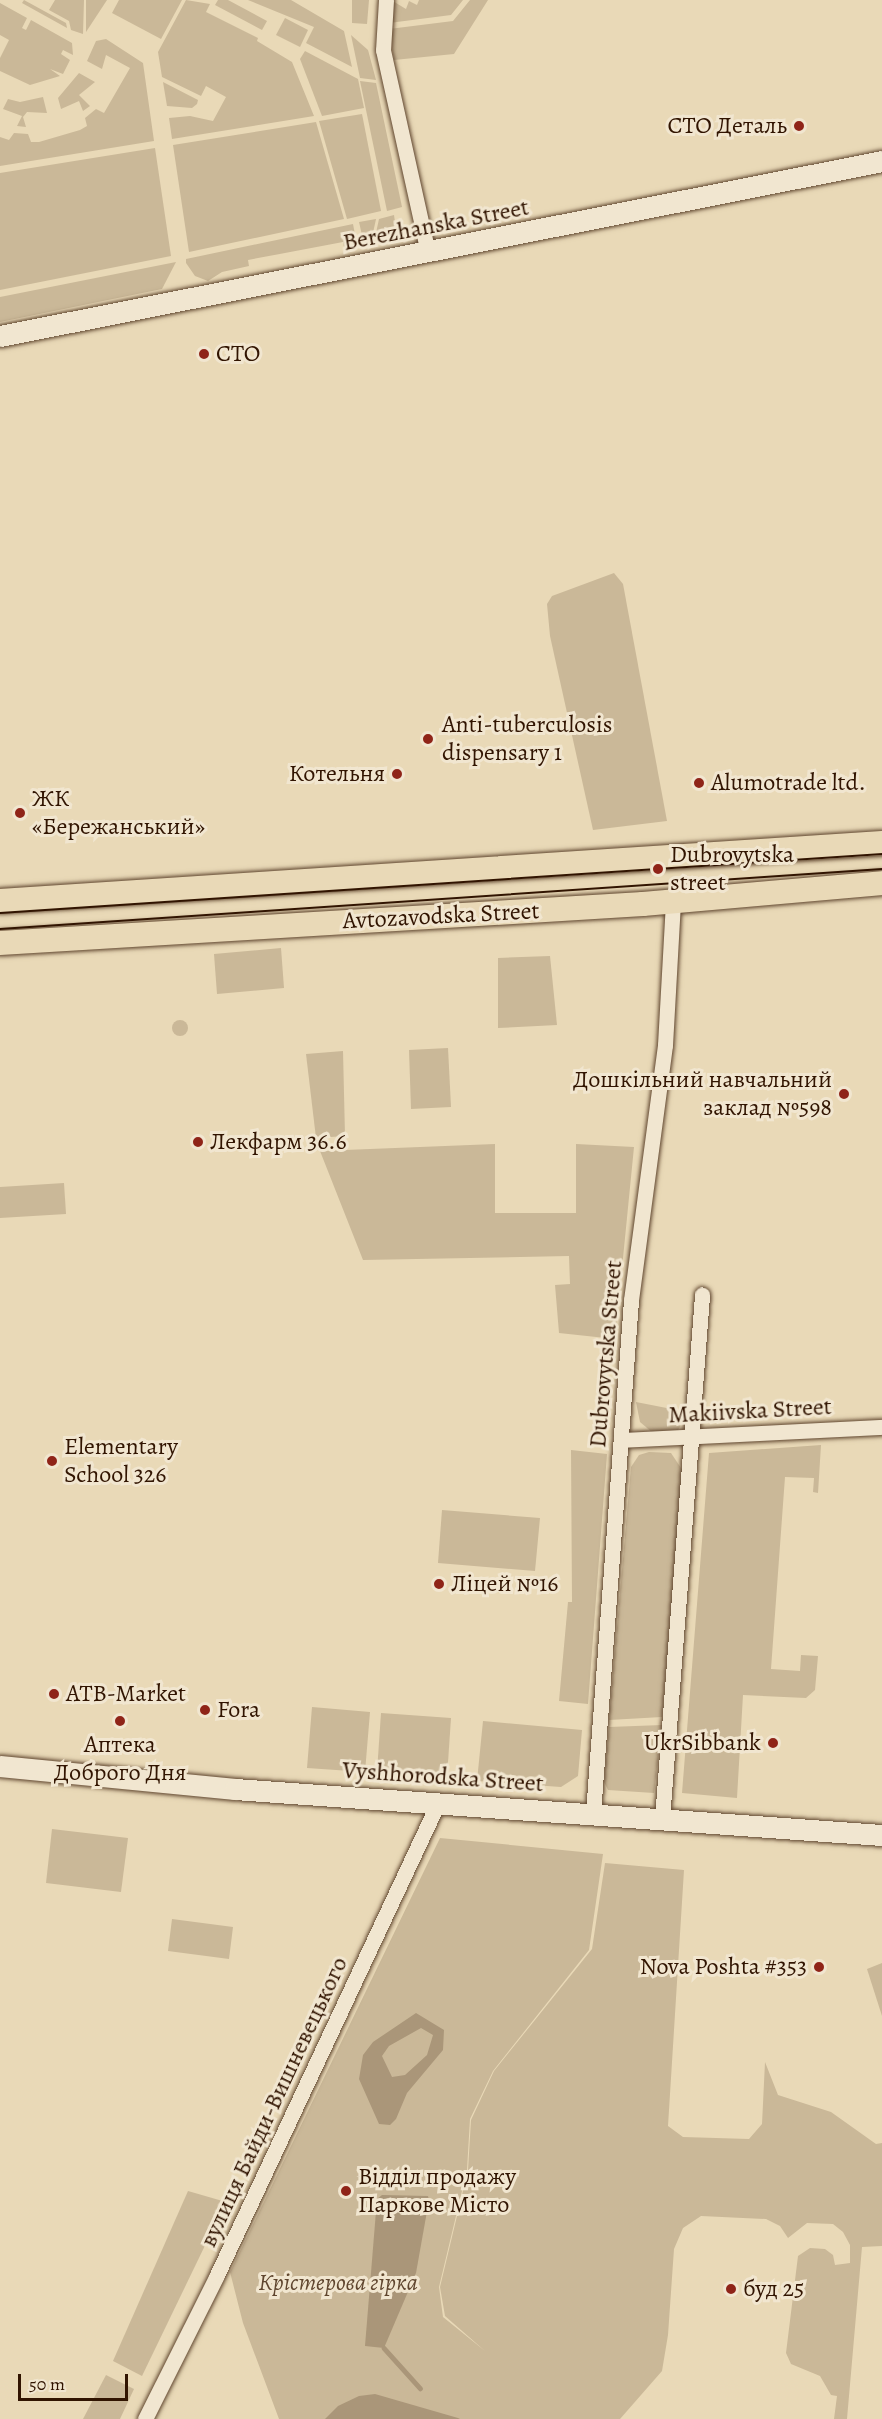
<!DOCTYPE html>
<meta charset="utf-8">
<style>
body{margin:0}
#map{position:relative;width:882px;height:2419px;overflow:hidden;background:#e9d9b7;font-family:Alegreya,serif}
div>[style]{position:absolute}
.green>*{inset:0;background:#cab898}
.round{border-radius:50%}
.water>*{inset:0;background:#aa9679}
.stream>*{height:4.5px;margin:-2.25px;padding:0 2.25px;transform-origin:2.25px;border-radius:2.25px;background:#aa9679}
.roads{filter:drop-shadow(0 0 2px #5f452e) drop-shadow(0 0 2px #5f452e)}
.street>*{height:15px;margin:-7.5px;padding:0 7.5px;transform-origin:7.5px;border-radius:7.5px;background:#f1e6d0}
.secondary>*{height:21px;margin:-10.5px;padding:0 10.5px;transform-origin:10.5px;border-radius:10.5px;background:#f1e6d0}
.primary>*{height:24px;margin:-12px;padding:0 12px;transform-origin:12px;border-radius:12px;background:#e9d9b7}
.tram>*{height:1.5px;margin:-0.75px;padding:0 0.75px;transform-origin:0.75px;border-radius:0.75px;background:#311401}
.dots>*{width:16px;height:16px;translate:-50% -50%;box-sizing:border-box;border:3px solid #f1e6d0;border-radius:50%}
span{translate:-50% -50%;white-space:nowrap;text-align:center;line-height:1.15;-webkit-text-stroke:6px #f1e6d0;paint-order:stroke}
.poi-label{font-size:24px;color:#311401}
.right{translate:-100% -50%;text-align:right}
.left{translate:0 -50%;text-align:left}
.street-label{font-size:24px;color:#311401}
.park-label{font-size:24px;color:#5f452e;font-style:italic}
.scale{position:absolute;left:18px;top:2374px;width:110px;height:27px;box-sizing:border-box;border:3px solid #311401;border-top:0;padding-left:8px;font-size:18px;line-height:21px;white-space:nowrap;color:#311401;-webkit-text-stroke:4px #f1e6d0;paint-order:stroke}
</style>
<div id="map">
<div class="green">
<i style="clip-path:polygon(24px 0,66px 23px,67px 28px,22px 3px)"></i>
<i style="clip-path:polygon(55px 0,84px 0,83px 34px,71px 30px,69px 21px,49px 10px)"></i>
<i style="clip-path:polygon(86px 0,107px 0,86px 32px)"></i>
<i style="clip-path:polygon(119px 0,182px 0,161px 39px,112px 13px)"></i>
<i style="clip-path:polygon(186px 0,210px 4px,206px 12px,258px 38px,257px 41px,292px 62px,314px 116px,172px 139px,169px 118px,190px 116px,213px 121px,226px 97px,206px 86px,201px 96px,162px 77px,158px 52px)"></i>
<i style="clip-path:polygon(218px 0,228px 0,267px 21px,262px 30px,215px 5px)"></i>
<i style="clip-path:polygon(248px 0,291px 0,344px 31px,352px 67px,306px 43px,314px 27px)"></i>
<i style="clip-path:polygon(352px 0,369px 0,367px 24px,352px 23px)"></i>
<i style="clip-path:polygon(391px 0,406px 9px,409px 1px,417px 5px,419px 0,463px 0,451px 15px,389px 23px)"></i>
<i style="clip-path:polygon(470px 0,488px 0,454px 54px,394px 60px,389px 29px,453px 21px)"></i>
<i style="clip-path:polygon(0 3px,27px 18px,22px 28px,26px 30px,31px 20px,72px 43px,73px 55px,63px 50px,61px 54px,70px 60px,63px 74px,50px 69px,60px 76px,30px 85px,0 71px,0 58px,9px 40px,0 35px)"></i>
<i style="clip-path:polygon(285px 18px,308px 30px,300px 47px,276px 35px)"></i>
<i style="clip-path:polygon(351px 35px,368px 50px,376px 80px,360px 78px)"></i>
<i style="clip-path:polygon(106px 39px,143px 63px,154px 141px,0 166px,0 137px,9px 140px,14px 133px,28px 134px,31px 142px,39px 142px,80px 130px,87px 126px,85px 118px,96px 109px,104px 113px,130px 68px,106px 55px,102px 69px,87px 61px,96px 41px)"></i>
<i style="clip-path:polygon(305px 51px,358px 79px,364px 108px,322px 116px,300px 59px)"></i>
<i style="clip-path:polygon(79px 73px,95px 82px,79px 95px,90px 106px,83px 111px,79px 101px,61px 109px,58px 98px)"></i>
<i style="clip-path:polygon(360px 81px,376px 83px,402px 207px,387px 211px)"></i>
<i style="clip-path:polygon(163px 82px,198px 100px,197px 104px,192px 108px,167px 106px)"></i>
<i style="clip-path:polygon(43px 97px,47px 113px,27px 112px,23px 117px,26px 127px,17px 126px,22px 116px,3px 109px,8px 99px,20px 102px)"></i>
<i style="clip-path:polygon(362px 114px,381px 211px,347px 219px,319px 121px)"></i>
<i style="clip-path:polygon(316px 122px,344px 219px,189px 252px,173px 145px)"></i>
<i style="clip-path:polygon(155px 148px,171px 256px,0 290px,0 173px)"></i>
<i style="clip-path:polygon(394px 215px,396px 229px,401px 230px,374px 242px,379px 219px)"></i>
<i style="clip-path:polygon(376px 219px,371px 242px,364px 244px,359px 222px)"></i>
<i style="clip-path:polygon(353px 224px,357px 245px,344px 248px,343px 242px,248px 260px,249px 266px,222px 272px,208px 281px,195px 276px,186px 263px,186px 259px)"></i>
<i style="clip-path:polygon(176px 262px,162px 289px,0 322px,0 297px)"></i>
<i style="clip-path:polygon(614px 573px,623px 584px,667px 821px,593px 830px,550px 636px,547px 604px,552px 596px)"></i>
<i style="clip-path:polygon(281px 948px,284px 988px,217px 994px,214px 954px)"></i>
<i style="clip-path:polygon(550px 956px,557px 1025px,498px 1028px,498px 958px)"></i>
<i class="round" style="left:172px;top:1020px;width:16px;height:16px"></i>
<i style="clip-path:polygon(448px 1048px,451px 1107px,411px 1109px,409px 1050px)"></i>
<i style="clip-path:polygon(343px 1051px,345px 1136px,316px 1138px,306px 1054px)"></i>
<i style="clip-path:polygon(495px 1144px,495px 1213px,576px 1213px,576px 1144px,634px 1147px,615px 1339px,559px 1333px,555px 1285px,570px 1284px,569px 1256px,363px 1260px,320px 1151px)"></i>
<i style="clip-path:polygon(64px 1183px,66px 1214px,0 1218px,0 1187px)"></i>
<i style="clip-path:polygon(636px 1402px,687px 1412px,685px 1419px,678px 1430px,653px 1433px,640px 1422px)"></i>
<i style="clip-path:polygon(821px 1445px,818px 1493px,813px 1492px,814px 1478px,785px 1477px,771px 1669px,800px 1671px,801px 1655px,818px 1656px,815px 1690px,806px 1698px,743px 1695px,737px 1798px,682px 1793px,709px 1453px)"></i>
<i style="clip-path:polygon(571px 1450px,607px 1454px,588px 1704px,559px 1701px,568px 1602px,572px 1602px)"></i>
<i style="clip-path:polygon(649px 1452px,671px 1453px,683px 1471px,662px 1717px,609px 1720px,631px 1467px,639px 1455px)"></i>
<i style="clip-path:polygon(442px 1510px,540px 1518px,535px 1571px,438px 1563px)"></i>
<i style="clip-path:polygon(312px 1707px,370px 1712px,365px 1772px,307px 1768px)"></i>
<i style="clip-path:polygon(381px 1713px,451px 1718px,447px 1777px,377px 1772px)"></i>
<i style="clip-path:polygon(483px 1721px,582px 1730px,578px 1776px,561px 1787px,477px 1781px)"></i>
<i style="clip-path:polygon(662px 1725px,654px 1793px,608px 1790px,604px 1782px,609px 1727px)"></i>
<i style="clip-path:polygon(52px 1829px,128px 1838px,121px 1892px,46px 1883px)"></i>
<i style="clip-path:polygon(440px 1838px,603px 1854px,589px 1950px,493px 2071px,470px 2119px,467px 2170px,439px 2287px,443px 2317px,485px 2351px,445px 2316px,440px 2287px,468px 2170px,471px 2120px,494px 2071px,592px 1949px,605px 1863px,684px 1870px,668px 2126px,683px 2137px,749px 2139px,762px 2124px,765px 2062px,778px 2095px,831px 2112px,876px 2144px,882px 2143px,882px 2246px,862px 2247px,847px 2419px,834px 2419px,837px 2396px,831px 2395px,820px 2376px,791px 2364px,786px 2353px,798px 2256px,810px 2248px,825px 2249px,833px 2255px,835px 2265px,850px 2263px,850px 2245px,843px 2232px,833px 2224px,807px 2223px,788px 2238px,780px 2226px,766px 2219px,701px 2216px,683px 2228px,674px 2249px,668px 2335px,662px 2371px,620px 2419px,279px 2419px,243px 2323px,230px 2272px)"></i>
<i style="clip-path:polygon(172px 1919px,233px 1927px,229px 1959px,168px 1951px)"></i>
<i style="clip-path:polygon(882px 1963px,882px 2016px,867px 1969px)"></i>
<i style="clip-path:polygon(188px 2191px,226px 2202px,142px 2376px,113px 2361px)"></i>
<i style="clip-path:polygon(106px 2375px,134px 2389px,120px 2419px,83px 2419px)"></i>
</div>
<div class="water">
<i style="clip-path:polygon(evenodd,416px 2013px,444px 2030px,443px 2050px,407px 2093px,396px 2119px,390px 2125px,379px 2124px,359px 2079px,363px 2055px,373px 2042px,416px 2013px,421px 2028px,433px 2035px,427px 2055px,405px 2075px,392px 2077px,382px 2056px,389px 2046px,421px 2028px)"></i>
<i style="clip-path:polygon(382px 2195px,428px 2196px,429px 2200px,416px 2273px,384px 2348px,365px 2346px,377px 2199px)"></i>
<i style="clip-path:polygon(375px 2394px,458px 2418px,460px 2419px,325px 2419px,338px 2406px,359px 2396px)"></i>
</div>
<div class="stream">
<i style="left:384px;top:2348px;width:54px;rotate:48deg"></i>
</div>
<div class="roads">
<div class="street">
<i style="left:386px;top:0;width:50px;rotate:93.4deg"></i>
<i style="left:383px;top:50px;width:208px;rotate:77.5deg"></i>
<i style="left:621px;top:1440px;width:261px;rotate:-2.9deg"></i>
<i style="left:593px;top:1813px;width:514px;rotate:-85.76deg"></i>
<i style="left:631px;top:1300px;width:257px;rotate:-82.4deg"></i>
<i style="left:665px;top:1045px;width:144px;rotate:-86.8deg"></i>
<i style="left:662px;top:1819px;width:526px;rotate:-85.63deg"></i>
<i style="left:145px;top:2419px;width:159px;rotate:-63.4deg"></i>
<i style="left:216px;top:2277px;width:523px;rotate:-64.9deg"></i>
</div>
<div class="secondary">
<i style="left:0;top:336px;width:899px;rotate:-11.22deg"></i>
<i style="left:0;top:1766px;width:236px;rotate:5.6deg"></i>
<i style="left:235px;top:1789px;width:649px;rotate:4.07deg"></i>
</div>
<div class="primary">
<i style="left:0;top:901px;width:884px;rotate:-3.76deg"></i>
<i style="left:0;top:943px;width:644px;rotate:-3.47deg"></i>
<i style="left:643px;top:904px;width:240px;rotate:-5deg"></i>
</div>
</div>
<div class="tram">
<i style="left:0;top:913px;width:884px;rotate:-3.83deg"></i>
<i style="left:0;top:929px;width:884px;rotate:-3.89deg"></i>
</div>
<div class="dots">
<i style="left:799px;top:126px;background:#8f2418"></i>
<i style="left:204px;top:354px;background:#8f2418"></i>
<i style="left:428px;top:739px;background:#8f2418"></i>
<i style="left:397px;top:774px;background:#8f2418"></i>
<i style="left:699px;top:783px;background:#8f2418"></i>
<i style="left:20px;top:813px;background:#8f2418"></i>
<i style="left:658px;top:869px;background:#8f2418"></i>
<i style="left:844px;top:1094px;background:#8f2418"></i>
<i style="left:198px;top:1142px;background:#8f2418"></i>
<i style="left:52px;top:1461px;background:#8f2418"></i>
<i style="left:439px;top:1584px;background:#8f2418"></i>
<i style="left:54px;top:1694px;background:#8f2418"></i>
<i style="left:205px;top:1710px;background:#8f2418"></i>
<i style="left:120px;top:1721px;background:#8f2418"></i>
<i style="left:773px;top:1743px;background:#8f2418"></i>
<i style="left:819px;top:1967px;background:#8f2418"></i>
<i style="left:346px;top:2191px;background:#8f2418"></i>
<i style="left:731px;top:2289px;background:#8f2418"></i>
</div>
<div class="poi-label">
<span class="right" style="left:787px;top:126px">СТО Деталь</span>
<span class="left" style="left:216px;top:354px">СТО</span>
<span class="left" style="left:442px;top:739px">Anti-tuberculosis<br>dispensary 1</span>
<span class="right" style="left:385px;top:774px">Котельня</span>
<span class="left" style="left:711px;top:783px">Alumotrade ltd.</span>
<span class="left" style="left:32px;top:813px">ЖК<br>«Бережанський»</span>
<span class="left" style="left:670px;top:869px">Dubrovytska<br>street</span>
<span class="right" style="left:832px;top:1094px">Дошкільний навчальний<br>заклад №598</span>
<span class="left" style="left:210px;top:1142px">Лекфарм 36.6</span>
<span class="left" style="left:64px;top:1461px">Elementary<br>School 326</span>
<span class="left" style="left:451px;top:1584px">Ліцей №16</span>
<span class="left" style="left:66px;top:1694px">ATB-Market</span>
<span class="left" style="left:217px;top:1710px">Fora</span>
<span class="right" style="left:761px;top:1743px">UkrSibbank</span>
<span style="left:120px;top:1759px">Аптека<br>Доброго Дня</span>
<span class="right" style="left:807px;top:1967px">Nova Poshta #353</span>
<span class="left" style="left:358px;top:2191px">Відділ продажу<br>Паркове Місто</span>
<span class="left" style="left:743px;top:2289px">буд 25</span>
</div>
<div class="street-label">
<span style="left:436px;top:225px;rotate:-11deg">Berezhanska Street</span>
<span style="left:441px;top:916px;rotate:-3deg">Avtozavodska Street</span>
<span style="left:606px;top:1354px;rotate:-85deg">Dubrovytska Street</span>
<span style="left:750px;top:1411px;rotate:-3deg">Makiivska Street</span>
<span style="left:443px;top:1777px;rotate:4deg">Vyshhorodska Street</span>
<span style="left:274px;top:2102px;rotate:-65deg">вулиця Байди-Вишневецького</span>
</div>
<div class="park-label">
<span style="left:338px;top:2283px">Крістерова гірка</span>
</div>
<div class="scale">50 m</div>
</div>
